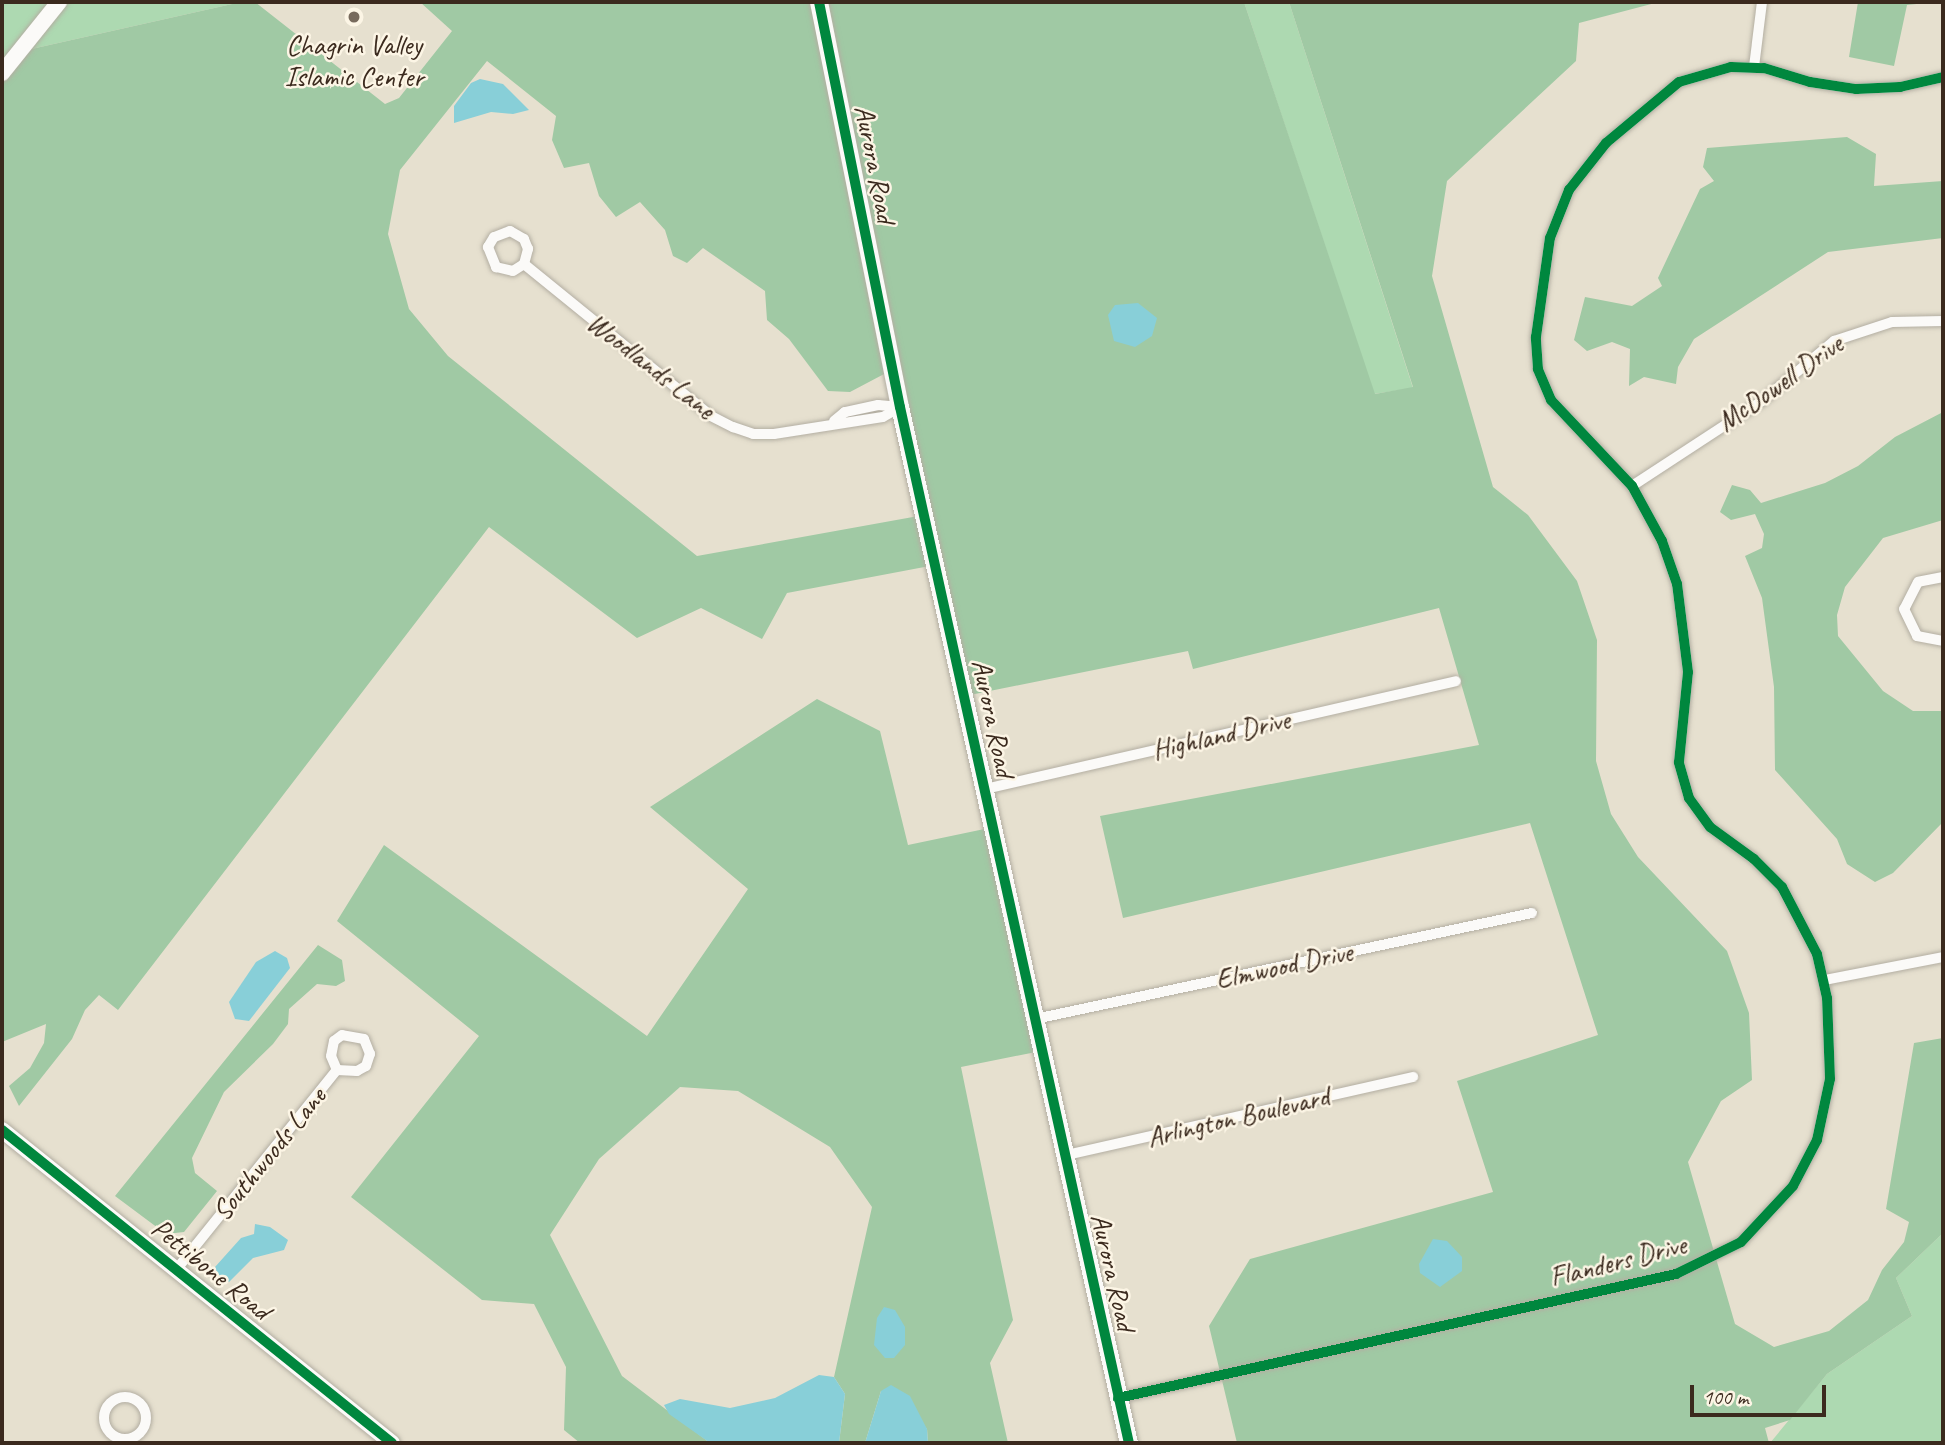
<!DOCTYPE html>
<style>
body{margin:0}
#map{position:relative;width:1945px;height:1445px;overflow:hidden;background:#e6e0cf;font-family:Caveat,sans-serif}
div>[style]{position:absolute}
.green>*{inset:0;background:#add9b1}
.forest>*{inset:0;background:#a0c9a4}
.water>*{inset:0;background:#88cfd8}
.roads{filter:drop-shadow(0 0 2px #b3aea2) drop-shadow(0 0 2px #b3aea2)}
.street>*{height:10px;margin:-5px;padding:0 5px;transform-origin:5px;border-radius:5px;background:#fbfaf8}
.street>.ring{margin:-5px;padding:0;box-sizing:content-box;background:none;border:10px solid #fbfaf8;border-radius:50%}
.secondary>*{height:16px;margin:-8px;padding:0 8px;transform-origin:8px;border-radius:8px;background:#fbfaf8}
.primary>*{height:18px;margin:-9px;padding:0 9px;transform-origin:9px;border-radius:9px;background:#fbfaf8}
.cycleway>*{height:10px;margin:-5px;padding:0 5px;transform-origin:5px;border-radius:5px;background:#00873e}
.dots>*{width:19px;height:19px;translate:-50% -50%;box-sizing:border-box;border:4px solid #fcf5e5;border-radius:50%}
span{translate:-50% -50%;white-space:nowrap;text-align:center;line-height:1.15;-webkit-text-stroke:5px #fcf5e5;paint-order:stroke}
.poi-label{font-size:28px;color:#3b2a1e}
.street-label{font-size:28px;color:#3b2a1e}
.frame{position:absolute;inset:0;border:4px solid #3b2a1e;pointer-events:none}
.scale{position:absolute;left:1690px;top:1385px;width:136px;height:32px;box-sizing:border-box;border:4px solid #3b2a1e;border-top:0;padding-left:9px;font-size:21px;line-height:24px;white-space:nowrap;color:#3b2a1e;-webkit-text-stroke:5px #fcf5e5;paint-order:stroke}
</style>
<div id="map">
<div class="green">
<i style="clip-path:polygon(2px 2px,241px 2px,18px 52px,2px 73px)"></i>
<i style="clip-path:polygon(1244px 2px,1289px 2px,1413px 388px,1374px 394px)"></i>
<i style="clip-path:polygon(1943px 1233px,1943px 1443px,1770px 1443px,1827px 1374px,1912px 1316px,1896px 1278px)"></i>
</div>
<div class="forest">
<i style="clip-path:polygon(evenodd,241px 2px,255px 2px,385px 104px,399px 98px,452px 31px,420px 2px,1244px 2px,1375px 394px,1413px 387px,1289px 2px,1659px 2px,1579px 23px,1576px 61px,1447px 181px,1432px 276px,1493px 487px,1528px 515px,1577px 581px,1597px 640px,1596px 761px,1611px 814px,1638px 857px,1727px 951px,1749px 1013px,1752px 1080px,1721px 1101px,1688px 1162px,1735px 1324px,1774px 1347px,1829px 1331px,1868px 1300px,1882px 1270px,1904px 1242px,1909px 1222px,1886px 1209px,1914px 1043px,1943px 1038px,1943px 1233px,1896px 1278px,1912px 1316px,1827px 1374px,1790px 1420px,1765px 1428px,1769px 1443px,1237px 1443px,1209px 1326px,1250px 1259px,1493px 1192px,1457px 1081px,1598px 1035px,1530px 823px,1123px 918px,1100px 816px,1479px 745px,1439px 608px,1193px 669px,1188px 651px,965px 696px,935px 565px,787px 593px,762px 639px,701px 608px,637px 638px,489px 527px,118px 1010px,99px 995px,85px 1010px,72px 1039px,19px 1106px,9px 1086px,30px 1068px,44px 1043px,46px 1024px,2px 1042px,2px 73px,18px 52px,241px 2px,487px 61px,556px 116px,552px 140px,564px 168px,589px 163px,599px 196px,616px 217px,640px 202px,665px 230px,673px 256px,687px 263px,703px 248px,765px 291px,767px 320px,789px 339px,828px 391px,850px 392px,886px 373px,924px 515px,697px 556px,448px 356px,409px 309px,388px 234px,400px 170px,487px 61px)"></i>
<i style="clip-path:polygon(1858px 2px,1936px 2px,1907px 5px,1894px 66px,1849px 57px)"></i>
<i style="clip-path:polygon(1847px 137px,1876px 154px,1874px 186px,1943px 181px,1943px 238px,1828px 252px,1694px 339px,1678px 367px,1676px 384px,1644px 377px,1629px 386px,1630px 349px,1612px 342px,1587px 351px,1574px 340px,1585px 297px,1632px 306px,1662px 286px,1658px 278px,1700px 189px,1714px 181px,1703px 167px,1707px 148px)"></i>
<i style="clip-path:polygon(1943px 412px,1943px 520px,1883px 538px,1845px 587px,1837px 615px,1838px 636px,1883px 691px,1913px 711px,1943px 711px,1943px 822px,1893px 873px,1875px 882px,1847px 864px,1837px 839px,1775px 770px,1774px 687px,1762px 598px,1745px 556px,1762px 548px,1764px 534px,1755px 514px,1731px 520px,1720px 512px,1732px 485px,1750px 490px,1761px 503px,1825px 483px,1858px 466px,1895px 437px)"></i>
<i style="clip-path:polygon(817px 699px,880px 731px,908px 845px,994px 827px,1041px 1051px,961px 1067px,1013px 1320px,990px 1363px,1008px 1443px,928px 1443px,927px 1429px,881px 1391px,865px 1443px,839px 1443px,845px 1394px,834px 1377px,872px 1207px,830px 1147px,738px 1091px,680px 1087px,599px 1159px,550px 1235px,622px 1376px,710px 1443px,580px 1443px,564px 1430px,566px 1367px,534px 1304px,482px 1300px,351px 1197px,479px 1036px,337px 921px,384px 845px,647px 1036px,748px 889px,650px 807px)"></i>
<i style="clip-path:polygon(318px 945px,342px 960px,345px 981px,336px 986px,317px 984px,289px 1009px,288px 1024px,273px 1044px,224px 1092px,192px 1158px,195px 1173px,217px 1191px,184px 1232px,166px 1234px,115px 1196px)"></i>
</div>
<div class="water">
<i style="clip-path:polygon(480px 79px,503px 84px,529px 110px,513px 114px,491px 112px,454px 123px,454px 106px,471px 83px)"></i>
<i style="clip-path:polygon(1138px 303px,1157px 318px,1152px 336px,1135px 347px,1114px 341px,1108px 315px,1115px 305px)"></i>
<i style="clip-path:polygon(275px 951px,287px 958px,290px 968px,249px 1021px,235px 1019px,229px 1002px,256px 962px)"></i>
<i style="clip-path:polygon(255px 1224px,270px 1227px,288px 1240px,284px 1250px,253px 1258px,229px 1282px,220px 1281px,215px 1267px,241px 1238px,254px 1234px)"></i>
<i style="clip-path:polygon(1433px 1239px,1447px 1241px,1462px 1257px,1462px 1271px,1440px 1287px,1420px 1273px,1419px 1264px)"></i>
<i style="clip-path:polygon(884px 1307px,895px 1310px,905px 1327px,905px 1345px,894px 1358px,885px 1358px,874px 1345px,877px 1318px)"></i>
<i style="clip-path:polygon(819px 1375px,834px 1377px,845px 1394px,839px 1443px,710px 1443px,669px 1414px,664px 1405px,680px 1399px,730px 1408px,775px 1398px)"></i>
<i style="clip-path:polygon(891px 1385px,910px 1396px,927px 1429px,928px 1443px,865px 1443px,881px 1391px)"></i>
</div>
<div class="roads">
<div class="street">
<i style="left:1754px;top:67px;width:65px;rotate:-83deg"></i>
<i style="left:524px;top:264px;width:16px;rotate:-75deg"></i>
<i style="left:528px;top:249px;width:11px;rotate:-112deg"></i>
<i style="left:524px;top:239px;width:16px;rotate:-150deg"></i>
<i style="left:510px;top:231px;width:17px;rotate:159deg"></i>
<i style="left:494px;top:237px;width:12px;rotate:121deg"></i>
<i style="left:488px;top:247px;width:22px;rotate:68deg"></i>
<i style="left:496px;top:267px;width:17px;rotate:13deg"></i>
<i style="left:513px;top:271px;width:13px;rotate:-32deg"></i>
<i style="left:524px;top:264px;width:241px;rotate:39.1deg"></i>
<i style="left:711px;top:416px;width:25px;rotate:27deg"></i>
<i style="left:733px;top:427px;width:21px;rotate:19deg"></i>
<i style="left:753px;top:434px;width:21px"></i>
<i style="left:774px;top:434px;width:110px;rotate:-8.9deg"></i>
<i style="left:883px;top:417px;width:20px;rotate:-30deg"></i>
<i style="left:900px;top:407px;width:22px;rotate:-175deg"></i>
<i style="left:878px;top:405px;width:34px;rotate:168deg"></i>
<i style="left:845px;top:412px;width:14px;rotate:141deg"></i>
<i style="left:1632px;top:486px;width:155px;rotate:-33.2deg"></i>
<i style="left:1762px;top:401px;width:94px;rotate:-39.8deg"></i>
<i style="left:1834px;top:341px;width:61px;rotate:-18.1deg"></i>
<i style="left:1892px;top:322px;width:51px;rotate:-1.1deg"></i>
<i style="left:1943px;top:577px;width:25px;rotate:169deg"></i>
<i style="left:1918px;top:582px;width:30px;rotate:117deg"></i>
<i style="left:1904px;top:609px;width:30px;rotate:64deg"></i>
<i style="left:1917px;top:636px;width:26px;rotate:11deg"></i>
<i style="left:985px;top:789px;width:483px;rotate:-12.9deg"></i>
<i style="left:1825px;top:980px;width:120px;rotate:-11deg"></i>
<i style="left:1035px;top:1019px;width:508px;rotate:-12.04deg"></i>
<i style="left:1062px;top:1156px;width:360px;rotate:-12.7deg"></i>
<i style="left:176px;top:1270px;width:257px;rotate:-51.2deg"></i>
<i style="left:337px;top:1070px;width:20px;rotate:3deg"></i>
<i style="left:357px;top:1071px;width:10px;rotate:-29deg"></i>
<i style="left:366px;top:1066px;width:13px;rotate:-72deg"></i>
<i style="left:370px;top:1054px;width:16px;rotate:-112deg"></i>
<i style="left:364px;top:1039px;width:22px;rotate:-170deg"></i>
<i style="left:342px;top:1035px;width:10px;rotate:143deg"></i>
<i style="left:334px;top:1041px;width:15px;rotate:101deg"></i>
<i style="left:331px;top:1056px;width:15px;rotate:67deg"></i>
<i class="ring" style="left:104px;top:1397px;width:32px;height:32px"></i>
<i style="left:1118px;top:1398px;width:572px;rotate:-12.53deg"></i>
<i style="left:1676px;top:1274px;width:72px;rotate:-26.2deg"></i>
<i style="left:1741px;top:1242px;width:76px;rotate:-47.1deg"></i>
<i style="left:1793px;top:1186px;width:52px;rotate:-62.4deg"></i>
<i style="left:1817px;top:1140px;width:62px;rotate:-78deg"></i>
<i style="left:1830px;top:1079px;width:81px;rotate:-92.1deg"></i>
<i style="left:1827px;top:998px;width:45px;rotate:-102.8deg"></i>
<i style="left:1817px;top:954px;width:76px;rotate:-117.6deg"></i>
<i style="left:1782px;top:887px;width:40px;rotate:-135deg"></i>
<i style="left:1754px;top:859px;width:54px;rotate:-144deg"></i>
<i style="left:1710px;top:827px;width:36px;rotate:-126deg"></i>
<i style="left:1689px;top:798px;width:37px;rotate:-106deg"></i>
<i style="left:1679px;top:762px;width:90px;rotate:-84.3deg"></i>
<i style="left:1688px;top:672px;width:89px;rotate:-97.1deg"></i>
<i style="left:1677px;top:584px;width:46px;rotate:-109.2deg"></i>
<i style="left:1662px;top:541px;width:63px;rotate:-118.6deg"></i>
<i style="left:1632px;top:486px;width:118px;rotate:-133.3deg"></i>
<i style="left:1551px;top:400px;width:34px;rotate:-113deg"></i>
<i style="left:1538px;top:369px;width:32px;rotate:-94deg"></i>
<i style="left:1536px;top:337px;width:100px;rotate:-82deg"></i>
<i style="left:1550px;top:238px;width:52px;rotate:-68.4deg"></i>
<i style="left:1569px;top:190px;width:60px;rotate:-51.8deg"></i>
<i style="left:1606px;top:143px;width:95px;rotate:-39.9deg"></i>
<i style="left:1679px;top:82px;width:54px;rotate:-16.1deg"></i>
<i style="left:1731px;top:67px;width:33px;rotate:2deg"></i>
<i style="left:1764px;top:68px;width:48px;rotate:16.9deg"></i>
<i style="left:1810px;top:82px;width:47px;rotate:8.7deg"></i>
<i style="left:1856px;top:89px;width:44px;rotate:-2.6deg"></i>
<i style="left:1900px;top:87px;width:44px;rotate:-13.1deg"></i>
</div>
<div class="secondary">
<i style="left:2px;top:73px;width:91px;rotate:-51.2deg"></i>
<i style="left:2px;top:1130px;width:500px;rotate:38.75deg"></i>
</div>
<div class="primary">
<i style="left:819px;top:2px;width:413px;rotate:78.7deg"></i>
<i style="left:900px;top:407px;width:1061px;rotate:77.54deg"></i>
</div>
</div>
<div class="cycleway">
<i style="left:819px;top:2px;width:413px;rotate:78.7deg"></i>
<i style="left:900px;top:407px;width:1061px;rotate:77.54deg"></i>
<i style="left:2px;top:1130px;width:500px;rotate:38.75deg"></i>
<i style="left:1118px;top:1398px;width:572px;rotate:-12.53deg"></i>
<i style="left:1676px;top:1274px;width:72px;rotate:-26.2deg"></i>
<i style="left:1741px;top:1242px;width:76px;rotate:-47.1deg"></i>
<i style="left:1793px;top:1186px;width:52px;rotate:-62.4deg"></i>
<i style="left:1817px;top:1140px;width:62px;rotate:-78deg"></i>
<i style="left:1830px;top:1079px;width:81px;rotate:-92.1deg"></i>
<i style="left:1827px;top:998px;width:45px;rotate:-102.8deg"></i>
<i style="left:1817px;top:954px;width:76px;rotate:-117.6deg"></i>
<i style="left:1782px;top:887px;width:40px;rotate:-135deg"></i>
<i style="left:1754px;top:859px;width:54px;rotate:-144deg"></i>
<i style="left:1710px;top:827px;width:36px;rotate:-126deg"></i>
<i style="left:1689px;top:798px;width:37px;rotate:-106deg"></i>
<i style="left:1679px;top:762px;width:90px;rotate:-84.3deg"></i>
<i style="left:1688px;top:672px;width:89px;rotate:-97.1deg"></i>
<i style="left:1677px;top:584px;width:46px;rotate:-109.2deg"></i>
<i style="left:1662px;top:541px;width:63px;rotate:-118.6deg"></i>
<i style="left:1632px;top:486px;width:118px;rotate:-133.3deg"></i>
<i style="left:1551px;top:400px;width:34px;rotate:-113deg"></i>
<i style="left:1538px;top:369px;width:32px;rotate:-94deg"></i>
<i style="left:1536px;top:337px;width:100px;rotate:-82deg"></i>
<i style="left:1550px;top:238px;width:52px;rotate:-68.4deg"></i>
<i style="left:1569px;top:190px;width:60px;rotate:-51.8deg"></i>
<i style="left:1606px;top:143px;width:95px;rotate:-39.9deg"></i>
<i style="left:1679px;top:82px;width:54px;rotate:-16.1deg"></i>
<i style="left:1731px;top:67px;width:33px;rotate:2deg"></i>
<i style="left:1764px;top:68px;width:48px;rotate:16.9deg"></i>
<i style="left:1810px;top:82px;width:47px;rotate:8.7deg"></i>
<i style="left:1856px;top:89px;width:44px;rotate:-2.6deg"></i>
<i style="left:1900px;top:87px;width:44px;rotate:-13.1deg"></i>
</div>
<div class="dots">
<i style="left:354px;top:17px;background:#776a5c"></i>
</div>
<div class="poi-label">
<span style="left:354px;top:61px">Chagrin Valley<br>Islamic Center</span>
</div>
<div class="street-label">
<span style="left:875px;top:164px;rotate:79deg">Aurora Road</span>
<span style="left:651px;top:366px;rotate:38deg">Woodlands Lane</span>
<span style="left:1780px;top:383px;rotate:-35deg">McDowell Drive</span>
<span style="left:993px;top:718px;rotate:78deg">Aurora Road</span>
<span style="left:1221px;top:735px;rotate:-13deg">Highland Drive</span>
<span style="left:1284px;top:966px;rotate:-12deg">Elmwood Drive</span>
<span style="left:1238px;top:1117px;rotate:-13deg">Arlington Boulevard</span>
<span style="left:269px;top:1154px;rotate:-51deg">Southwoods Lane</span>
<span style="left:1618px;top:1261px;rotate:-14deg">Flanders Drive</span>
<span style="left:211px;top:1269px;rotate:39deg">Pettibone Road</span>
<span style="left:1113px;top:1272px;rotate:77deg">Aurora Road</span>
</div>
<div class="frame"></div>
<div class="scale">100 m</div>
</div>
